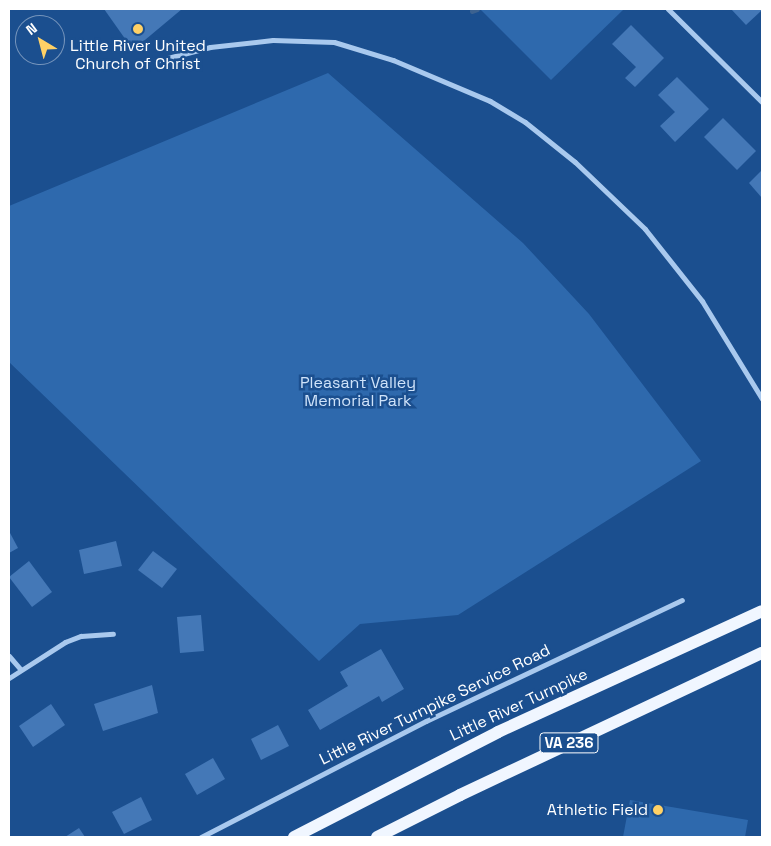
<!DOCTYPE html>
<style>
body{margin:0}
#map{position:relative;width:771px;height:846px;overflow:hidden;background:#1b4f8f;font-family:"Space Grotesk",sans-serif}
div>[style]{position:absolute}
.green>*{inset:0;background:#2e69ad}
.stream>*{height:5px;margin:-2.5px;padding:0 2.5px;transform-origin:2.5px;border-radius:2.5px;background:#3c6290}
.building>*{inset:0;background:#4478b7}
.minor>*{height:5px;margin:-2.5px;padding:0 2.5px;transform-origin:2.5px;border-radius:2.5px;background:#a9c9ee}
.primary>*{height:12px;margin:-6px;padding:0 6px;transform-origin:6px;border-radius:6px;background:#f0f6ff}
.dots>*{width:14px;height:14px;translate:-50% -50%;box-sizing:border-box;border:2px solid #1b4f8f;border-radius:50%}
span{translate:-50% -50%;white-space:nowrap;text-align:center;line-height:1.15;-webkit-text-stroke:5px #1b4f8f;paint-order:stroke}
.shield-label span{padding:1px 4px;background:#1b4f8f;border:1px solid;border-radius:4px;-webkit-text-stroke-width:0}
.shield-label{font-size:15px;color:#fff;font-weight:700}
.poi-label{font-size:16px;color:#fff}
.right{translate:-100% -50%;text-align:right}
.park-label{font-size:16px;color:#cfe3fa}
.street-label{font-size:16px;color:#fff}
.frame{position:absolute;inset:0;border:10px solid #fff;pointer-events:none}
.north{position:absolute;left:15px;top:15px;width:50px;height:50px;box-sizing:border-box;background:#1b4f8f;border:1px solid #7695bc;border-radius:50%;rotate:323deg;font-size:14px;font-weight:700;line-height:20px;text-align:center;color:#fff}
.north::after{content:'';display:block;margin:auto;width:18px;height:22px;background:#ffd166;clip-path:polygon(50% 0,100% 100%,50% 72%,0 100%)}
</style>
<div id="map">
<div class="green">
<i style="clip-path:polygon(480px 9px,624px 9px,551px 80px)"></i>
<i style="clip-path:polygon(328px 73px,523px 243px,589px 314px,701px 461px,458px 615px,360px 624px,319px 661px,9px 362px,9px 206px)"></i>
<i style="clip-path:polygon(630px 800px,748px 820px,745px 837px,623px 837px)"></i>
</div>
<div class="stream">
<i style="left:472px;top:11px;width:5px;rotate:-22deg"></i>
</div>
<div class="building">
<i style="clip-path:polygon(104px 9px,182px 9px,133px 50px)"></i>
<i style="clip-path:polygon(731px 9px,762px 9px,762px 10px,746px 25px)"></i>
<i style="clip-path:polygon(631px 25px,664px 58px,635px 87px,625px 78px,636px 67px,612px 44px)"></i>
<i style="clip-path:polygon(677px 77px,709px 109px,675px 142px,660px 126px,675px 112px,658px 95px)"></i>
<i style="clip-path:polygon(723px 118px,756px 151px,737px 170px,704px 137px)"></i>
<i style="clip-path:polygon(762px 170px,762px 198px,749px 183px)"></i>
<i style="clip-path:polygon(9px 531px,18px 548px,9px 553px)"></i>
<i style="clip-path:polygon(116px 541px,122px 566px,84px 574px,79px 550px)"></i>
<i style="clip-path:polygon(153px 551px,177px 569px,162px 588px,138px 570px)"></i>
<i style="clip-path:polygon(29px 561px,52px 592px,32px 607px,9px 577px)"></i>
<i style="clip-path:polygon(201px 615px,204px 651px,180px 653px,177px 617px)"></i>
<i style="clip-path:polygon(381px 649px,404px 689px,382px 702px,379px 696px,320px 730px,308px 710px,348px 686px,340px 672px)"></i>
<i style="clip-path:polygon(152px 685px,158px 713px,103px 731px,94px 704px)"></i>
<i style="clip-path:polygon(51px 704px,65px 725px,33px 747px,19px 726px)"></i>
<i style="clip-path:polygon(278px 725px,289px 746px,261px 760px,251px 739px)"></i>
<i style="clip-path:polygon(213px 758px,225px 779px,197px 795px,185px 774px)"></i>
<i style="clip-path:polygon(141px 797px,152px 820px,124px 834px,112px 812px)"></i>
<i style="clip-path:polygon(79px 828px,85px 837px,65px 837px)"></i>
</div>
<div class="minor">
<i style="left:668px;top:9px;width:132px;rotate:44.7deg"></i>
<i style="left:156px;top:61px;width:56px;rotate:-14.5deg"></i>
<i style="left:210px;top:47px;width:63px;rotate:-6.3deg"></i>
<i style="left:273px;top:40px;width:61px;rotate:1.9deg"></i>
<i style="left:334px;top:42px;width:62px;rotate:17deg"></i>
<i style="left:393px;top:60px;width:105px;rotate:22.9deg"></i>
<i style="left:490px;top:101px;width:41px;rotate:31deg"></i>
<i style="left:525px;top:122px;width:64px;rotate:38.7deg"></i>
<i style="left:575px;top:162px;width:97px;rotate:43.7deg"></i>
<i style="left:645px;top:229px;width:92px;rotate:51.6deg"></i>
<i style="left:702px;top:301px;width:115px;rotate:58.5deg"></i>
<i style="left:9px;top:656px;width:18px;rotate:49deg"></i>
<i style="left:9px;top:678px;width:67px;rotate:-32.7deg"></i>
<i style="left:65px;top:642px;width:17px;rotate:-21deg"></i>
<i style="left:81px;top:636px;width:32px;rotate:-4deg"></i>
<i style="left:201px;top:837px;width:253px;rotate:-27.3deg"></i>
<i style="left:426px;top:721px;width:283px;rotate:-25.3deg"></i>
</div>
<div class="primary">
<i style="left:294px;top:837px;width:229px;rotate:-27.2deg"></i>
<i style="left:498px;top:732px;width:290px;rotate:-24.6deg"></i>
<i style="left:377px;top:837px;width:93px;rotate:-26.8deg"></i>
<i style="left:460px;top:795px;width:334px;rotate:-25.2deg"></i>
</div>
<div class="dots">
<i style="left:138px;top:29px;background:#ffd166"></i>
<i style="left:658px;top:810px;background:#ffd166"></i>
</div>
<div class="shield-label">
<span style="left:569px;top:743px">VA 236</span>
</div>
<div class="poi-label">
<span style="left:138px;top:55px">Little River United<br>Church of Christ</span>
<span class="right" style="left:648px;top:810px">Athletic Field</span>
</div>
<div class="park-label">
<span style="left:358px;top:392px">Pleasant Valley<br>Memorial Park</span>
</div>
<div class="street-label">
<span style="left:435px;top:705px;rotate:-26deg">Little River Turnpike Service Road</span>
<span style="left:519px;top:705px;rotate:-25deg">Little River Turnpike</span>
</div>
<div class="frame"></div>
<div class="north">N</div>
</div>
